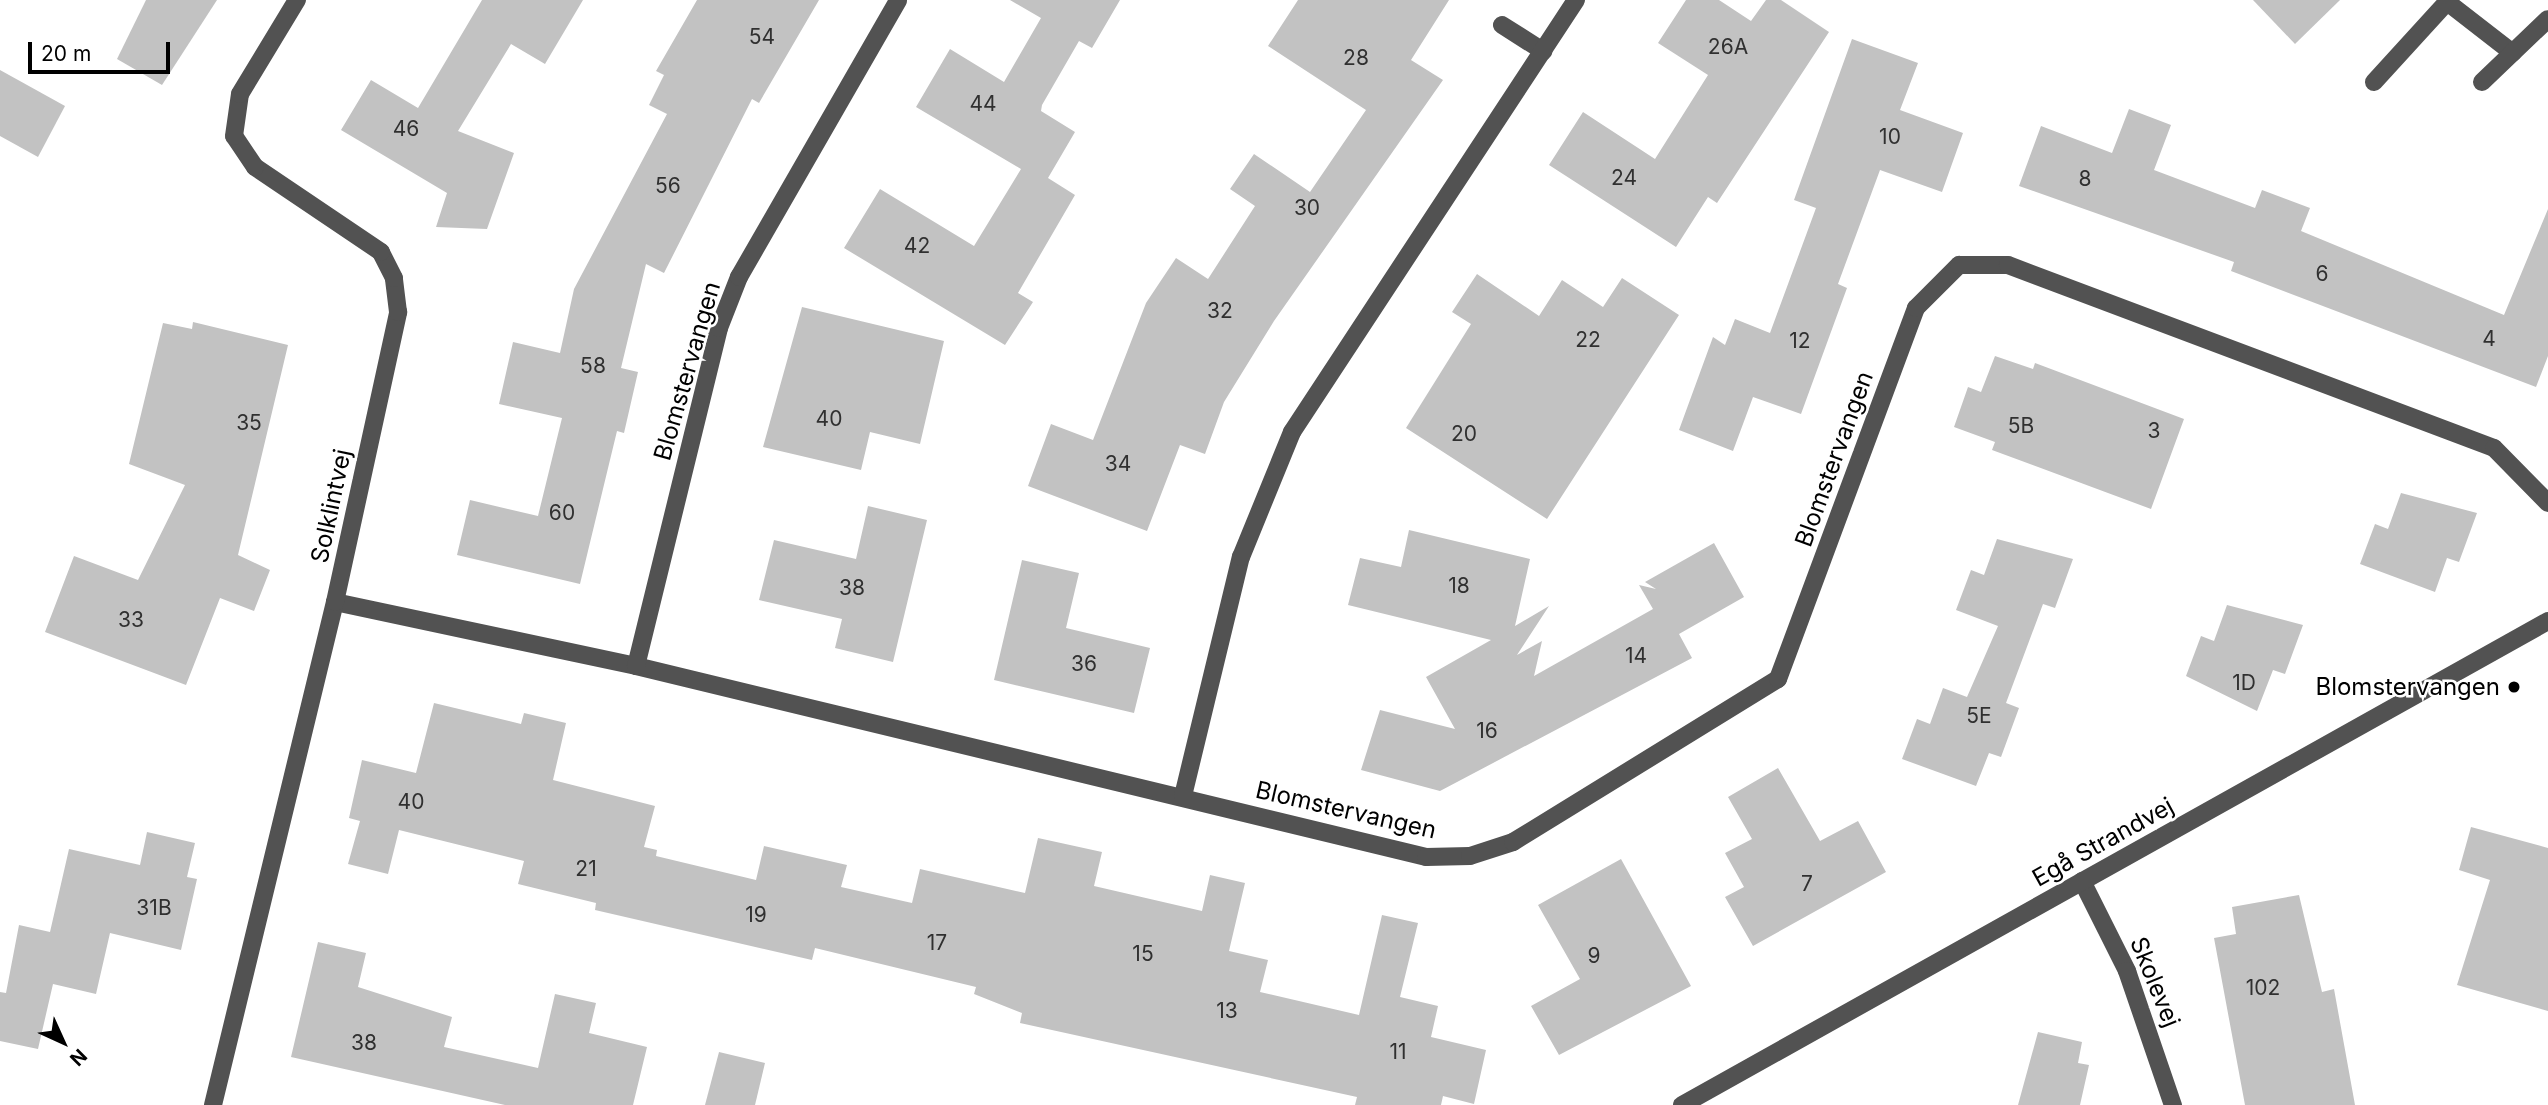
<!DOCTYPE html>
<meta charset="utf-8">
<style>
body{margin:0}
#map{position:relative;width:2548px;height:1105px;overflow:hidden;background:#fff;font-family:Inter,sans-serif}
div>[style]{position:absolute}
.building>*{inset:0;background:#c2c2c2}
.minor>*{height:18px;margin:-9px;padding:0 9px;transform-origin:9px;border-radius:9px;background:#525252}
.dots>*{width:19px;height:19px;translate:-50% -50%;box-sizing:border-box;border:4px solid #fff;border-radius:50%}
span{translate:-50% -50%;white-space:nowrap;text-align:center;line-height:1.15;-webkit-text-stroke:5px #fff;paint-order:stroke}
.number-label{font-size:21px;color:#303030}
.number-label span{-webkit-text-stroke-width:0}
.street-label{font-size:24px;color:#000}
.poi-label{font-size:24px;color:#000}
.right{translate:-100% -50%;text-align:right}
.north{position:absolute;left:28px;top:1007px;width:70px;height:70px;-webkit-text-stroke:5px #fff;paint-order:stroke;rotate:135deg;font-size:19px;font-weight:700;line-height:28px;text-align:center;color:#000}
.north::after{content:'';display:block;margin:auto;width:24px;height:32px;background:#000;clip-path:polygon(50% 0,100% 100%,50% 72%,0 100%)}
.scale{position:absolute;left:28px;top:42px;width:142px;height:32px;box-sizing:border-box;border:4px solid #000;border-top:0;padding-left:9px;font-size:21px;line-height:24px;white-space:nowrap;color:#000;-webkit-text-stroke:5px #fff;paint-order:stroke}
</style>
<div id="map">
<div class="building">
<i style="clip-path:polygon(146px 0,217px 0,162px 85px,117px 59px)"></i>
<i style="clip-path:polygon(482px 0,583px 0,545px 64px,511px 44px,458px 131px,514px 153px,487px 229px,436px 227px,447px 193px,341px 130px,371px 80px,418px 108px)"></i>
<i style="clip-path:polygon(697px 0,819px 0,759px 103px,752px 99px,664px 273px,646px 264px,621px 368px,638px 372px,624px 433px,617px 431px,580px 584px,457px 555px,470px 500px,538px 516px,562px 418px,499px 404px,513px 342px,560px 353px,574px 289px,667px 114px,649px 105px,664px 75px,656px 71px)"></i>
<i style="clip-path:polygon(1010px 0,1120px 0,1092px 48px,1079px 41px,1042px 105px,1041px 111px,1075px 132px,1048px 178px,1075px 195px,1018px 293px,1033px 302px,1005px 345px,844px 248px,880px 189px,974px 246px,1021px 169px,916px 107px,950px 49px,1004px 82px,1041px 18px)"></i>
<i style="clip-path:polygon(1298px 0,1449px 0,1411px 60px,1443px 80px,1274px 321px,1224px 402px,1205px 454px,1180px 445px,1147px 531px,1028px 486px,1051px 424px,1093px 440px,1146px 303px,1176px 258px,1208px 279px,1255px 206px,1230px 189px,1254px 154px,1310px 192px,1366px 110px,1268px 46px)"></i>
<i style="clip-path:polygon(1686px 0,1719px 0,1751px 21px,1766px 0,1781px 0,1829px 32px,1717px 203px,1708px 197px,1676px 247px,1549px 165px,1583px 112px,1655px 159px,1708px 75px,1658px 43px)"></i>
<i style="clip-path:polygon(2253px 0,2340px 0,2295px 44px)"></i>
<i style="clip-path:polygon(1852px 39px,1918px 63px,1900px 110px,1963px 133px,1942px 192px,1880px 170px,1838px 284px,1847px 288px,1801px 414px,1753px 397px,1733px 451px,1679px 430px,1713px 337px,1725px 345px,1735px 319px,1770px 333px,1816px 208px,1794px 200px)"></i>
<i style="clip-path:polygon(0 70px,65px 106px,38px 157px,0 136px)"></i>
<i style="clip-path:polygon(2129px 109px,2171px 125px,2154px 170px,2255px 208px,2262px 190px,2310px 208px,2301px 231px,2504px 315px,2548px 209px,2548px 356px,2536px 387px,2231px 271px,2234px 262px,2019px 186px,2041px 126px,2112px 153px)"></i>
<i style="clip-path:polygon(1477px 274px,1539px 316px,1562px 280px,1603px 307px,1622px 278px,1679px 315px,1547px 519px,1406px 428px,1471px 324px,1452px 312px)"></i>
<i style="clip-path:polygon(802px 307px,944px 341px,920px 444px,870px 432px,861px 470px,763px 447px)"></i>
<i style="clip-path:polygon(193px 322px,288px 345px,238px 555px,270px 570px,254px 611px,220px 598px,186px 685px,45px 632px,74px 556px,138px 580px,185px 485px,129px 464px,163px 323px,192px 329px)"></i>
<i style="clip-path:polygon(1995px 356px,2033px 369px,2035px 363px,2184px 419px,2151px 509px,1992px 450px,1995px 442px,1954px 427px,1968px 387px,1981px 392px)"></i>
<i style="clip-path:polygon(2401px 493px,2477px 513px,2459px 562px,2447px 558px,2435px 592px,2360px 564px,2375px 524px,2388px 529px)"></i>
<i style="clip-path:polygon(868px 506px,927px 520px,893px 662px,835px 648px,842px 619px,759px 600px,774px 540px,856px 559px)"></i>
<i style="clip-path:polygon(1409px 530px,1530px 559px,1515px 626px,1549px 606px,1517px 655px,1542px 641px,1534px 676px,1653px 609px,1639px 585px,1656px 589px,1645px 582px,1714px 543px,1744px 597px,1679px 634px,1692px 658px,1440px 791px,1361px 770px,1380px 710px,1455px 729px,1426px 677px,1491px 640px,1348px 605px,1360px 558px,1401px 567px)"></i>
<i style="clip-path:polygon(1997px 539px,2073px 559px,2055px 608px,2043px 604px,2006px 703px,2019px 708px,2001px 757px,1989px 753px,1976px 786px,1902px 759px,1917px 719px,1930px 724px,1943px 688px,1967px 697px,1998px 626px,1956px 610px,1971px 570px,1984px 575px)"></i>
<i style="clip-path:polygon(1022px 560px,1079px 573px,1066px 628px,1150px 648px,1134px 713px,994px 680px)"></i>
<i style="clip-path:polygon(2227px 605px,2303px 625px,2285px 674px,2273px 670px,2257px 711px,2186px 676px,2201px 636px,2214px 641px)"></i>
<i style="clip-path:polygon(434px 703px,521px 724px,524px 713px,566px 723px,553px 780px,655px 806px,644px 847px,657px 850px,656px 856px,756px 880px,764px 846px,847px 865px,841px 887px,912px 903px,920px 869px,1025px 893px,1038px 838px,1102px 852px,1094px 886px,1202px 911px,1210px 875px,1245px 883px,1229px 951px,1268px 960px,1260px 992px,1359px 1015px,1382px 915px,1418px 923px,1400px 997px,1438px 1006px,1431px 1037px,1486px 1050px,1474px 1104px,1443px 1096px,1441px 1105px,1355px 1105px,1357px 1097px,1020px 1023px,1022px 1013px,974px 994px,976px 987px,815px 948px,812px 960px,595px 910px,596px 903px,518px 884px,524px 861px,399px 830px,388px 874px,348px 864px,360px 821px,349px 818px,362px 760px,416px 773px)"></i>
<i style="clip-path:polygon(1778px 768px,1820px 841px,1858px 821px,1886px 872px,1753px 946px,1725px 897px,1744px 887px,1725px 853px,1752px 839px,1728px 797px)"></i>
<i style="clip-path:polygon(2471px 827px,2548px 848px,2548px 1011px,2457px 985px,2490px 880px,2459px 870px)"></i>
<i style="clip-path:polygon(147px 832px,195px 843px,187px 877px,197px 879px,181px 950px,110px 933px,96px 994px,53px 984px,38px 1049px,0 1041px,0 992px,6px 993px,19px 925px,50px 932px,69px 849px,140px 865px)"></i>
<i style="clip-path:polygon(1621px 859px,1691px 986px,1559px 1055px,1531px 1006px,1580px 979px,1538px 905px)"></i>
<i style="clip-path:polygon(2299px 895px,2322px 992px,2334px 989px,2355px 1105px,2245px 1105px,2214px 938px,2236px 934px,2232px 907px)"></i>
<i style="clip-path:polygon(318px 942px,366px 953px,358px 987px,452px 1017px,444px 1047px,538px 1068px,555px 994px,596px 1003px,589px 1033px,647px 1047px,633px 1105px,505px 1105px,291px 1057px)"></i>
<i style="clip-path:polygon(2038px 1032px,2082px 1042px,2078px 1063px,2089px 1065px,2080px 1105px,2018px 1105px)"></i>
<i style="clip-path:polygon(719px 1052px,765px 1063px,755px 1105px,705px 1105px)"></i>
</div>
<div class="minor">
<i style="left:1502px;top:25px;width:49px;rotate:32.4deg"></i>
<i style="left:2374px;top:82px;width:108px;rotate:-47.6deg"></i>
<i style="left:2447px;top:2px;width:83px;rotate:37.7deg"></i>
<i style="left:2482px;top:82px;width:91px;rotate:-43.7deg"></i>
<i style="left:335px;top:602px;width:308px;rotate:12deg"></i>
<i style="left:636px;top:666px;width:813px;rotate:13.59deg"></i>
<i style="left:1426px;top:857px;width:44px;rotate:-1.3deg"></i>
<i style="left:1470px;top:856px;width:45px;rotate:-18deg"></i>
<i style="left:1513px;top:842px;width:311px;rotate:-31.6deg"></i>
<i style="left:1778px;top:679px;width:396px;rotate:-69.6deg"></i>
<i style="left:1916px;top:308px;width:61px;rotate:-45deg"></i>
<i style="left:1959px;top:265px;width:49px"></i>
<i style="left:2008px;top:265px;width:519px;rotate:20.63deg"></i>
<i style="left:2494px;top:448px;width:77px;rotate:45.5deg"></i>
<i style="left:636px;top:666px;width:348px;rotate:-76.2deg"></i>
<i style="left:719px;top:328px;width:55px;rotate:-68.6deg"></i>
<i style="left:739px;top:277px;width:319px;rotate:-60.1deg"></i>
<i style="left:1183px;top:796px;width:246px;rotate:-76.4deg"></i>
<i style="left:1241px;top:557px;width:135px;rotate:-67.8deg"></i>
<i style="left:1292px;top:432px;width:517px;rotate:-56.68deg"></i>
<i style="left:2082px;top:881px;width:101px;rotate:63.4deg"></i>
<i style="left:2127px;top:971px;width:142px;rotate:71.1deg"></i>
<i style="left:213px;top:1105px;width:518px;rotate:-76.37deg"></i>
<i style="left:335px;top:602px;width:297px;rotate:-77.7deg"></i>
<i style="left:398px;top:312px;width:34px;rotate:-97deg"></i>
<i style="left:394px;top:278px;width:29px;rotate:-117deg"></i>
<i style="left:381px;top:252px;width:152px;rotate:-146deg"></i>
<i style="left:255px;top:167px;width:37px;rotate:-124deg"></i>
<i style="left:234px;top:136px;width:42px;rotate:-81.9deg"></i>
<i style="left:240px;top:94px;width:110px;rotate:-58.8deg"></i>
<i style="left:1682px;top:1105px;width:992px;rotate:-29.2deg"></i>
</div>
<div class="dots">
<i style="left:2514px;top:687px;background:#000"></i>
</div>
<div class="number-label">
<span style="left:762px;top:37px">54</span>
<span style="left:1728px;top:47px">26A</span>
<span style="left:1356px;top:58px">28</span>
<span style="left:983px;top:104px">44</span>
<span style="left:406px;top:129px">46</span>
<span style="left:1890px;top:137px">10</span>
<span style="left:1624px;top:178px">24</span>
<span style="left:2085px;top:179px">8</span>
<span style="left:668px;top:186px">56</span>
<span style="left:1307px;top:208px">30</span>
<span style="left:917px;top:246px">42</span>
<span style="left:2322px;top:274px">6</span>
<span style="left:1220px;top:311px">32</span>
<span style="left:2489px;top:339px">4</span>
<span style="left:1588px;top:340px">22</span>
<span style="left:1800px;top:341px">12</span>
<span style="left:593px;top:366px">58</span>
<span style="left:829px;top:419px">40</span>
<span style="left:249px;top:423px">35</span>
<span style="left:2021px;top:426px">5B</span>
<span style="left:2154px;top:431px">3</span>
<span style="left:1464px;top:434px">20</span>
<span style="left:1118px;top:464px">34</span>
<span style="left:562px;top:513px">60</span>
<span style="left:1459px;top:586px">18</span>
<span style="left:852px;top:588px">38</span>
<span style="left:131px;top:620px">33</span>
<span style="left:1636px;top:656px">14</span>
<span style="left:1084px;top:664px">36</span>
<span style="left:2244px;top:683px">1D</span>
<span style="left:1979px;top:716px">5E</span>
<span style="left:1487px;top:731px">16</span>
<span style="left:411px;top:802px">40</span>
<span style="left:586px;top:869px">21</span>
<span style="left:1807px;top:884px">7</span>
<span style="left:154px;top:908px">31B</span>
<span style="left:756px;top:915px">19</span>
<span style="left:937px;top:943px">17</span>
<span style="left:1143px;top:954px">15</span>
<span style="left:1594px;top:956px">9</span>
<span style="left:2263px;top:988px">102</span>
<span style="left:1227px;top:1011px">13</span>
<span style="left:364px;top:1043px">38</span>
<span style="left:1398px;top:1052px">11</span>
</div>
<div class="street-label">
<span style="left:687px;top:371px;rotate:-74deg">Blomstervangen</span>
<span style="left:1834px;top:459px;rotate:-70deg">Blomstervangen</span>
<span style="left:331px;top:506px;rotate:-78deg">Solklintvej</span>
<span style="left:1346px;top:810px;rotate:13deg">Blomstervangen</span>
<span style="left:2103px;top:842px;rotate:-29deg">Egå Strandvej</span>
<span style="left:2155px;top:982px;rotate:68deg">Skolevej</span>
</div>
<div class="poi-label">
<span class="right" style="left:2500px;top:687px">Blomstervangen</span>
</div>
<div class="north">N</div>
<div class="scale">20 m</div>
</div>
